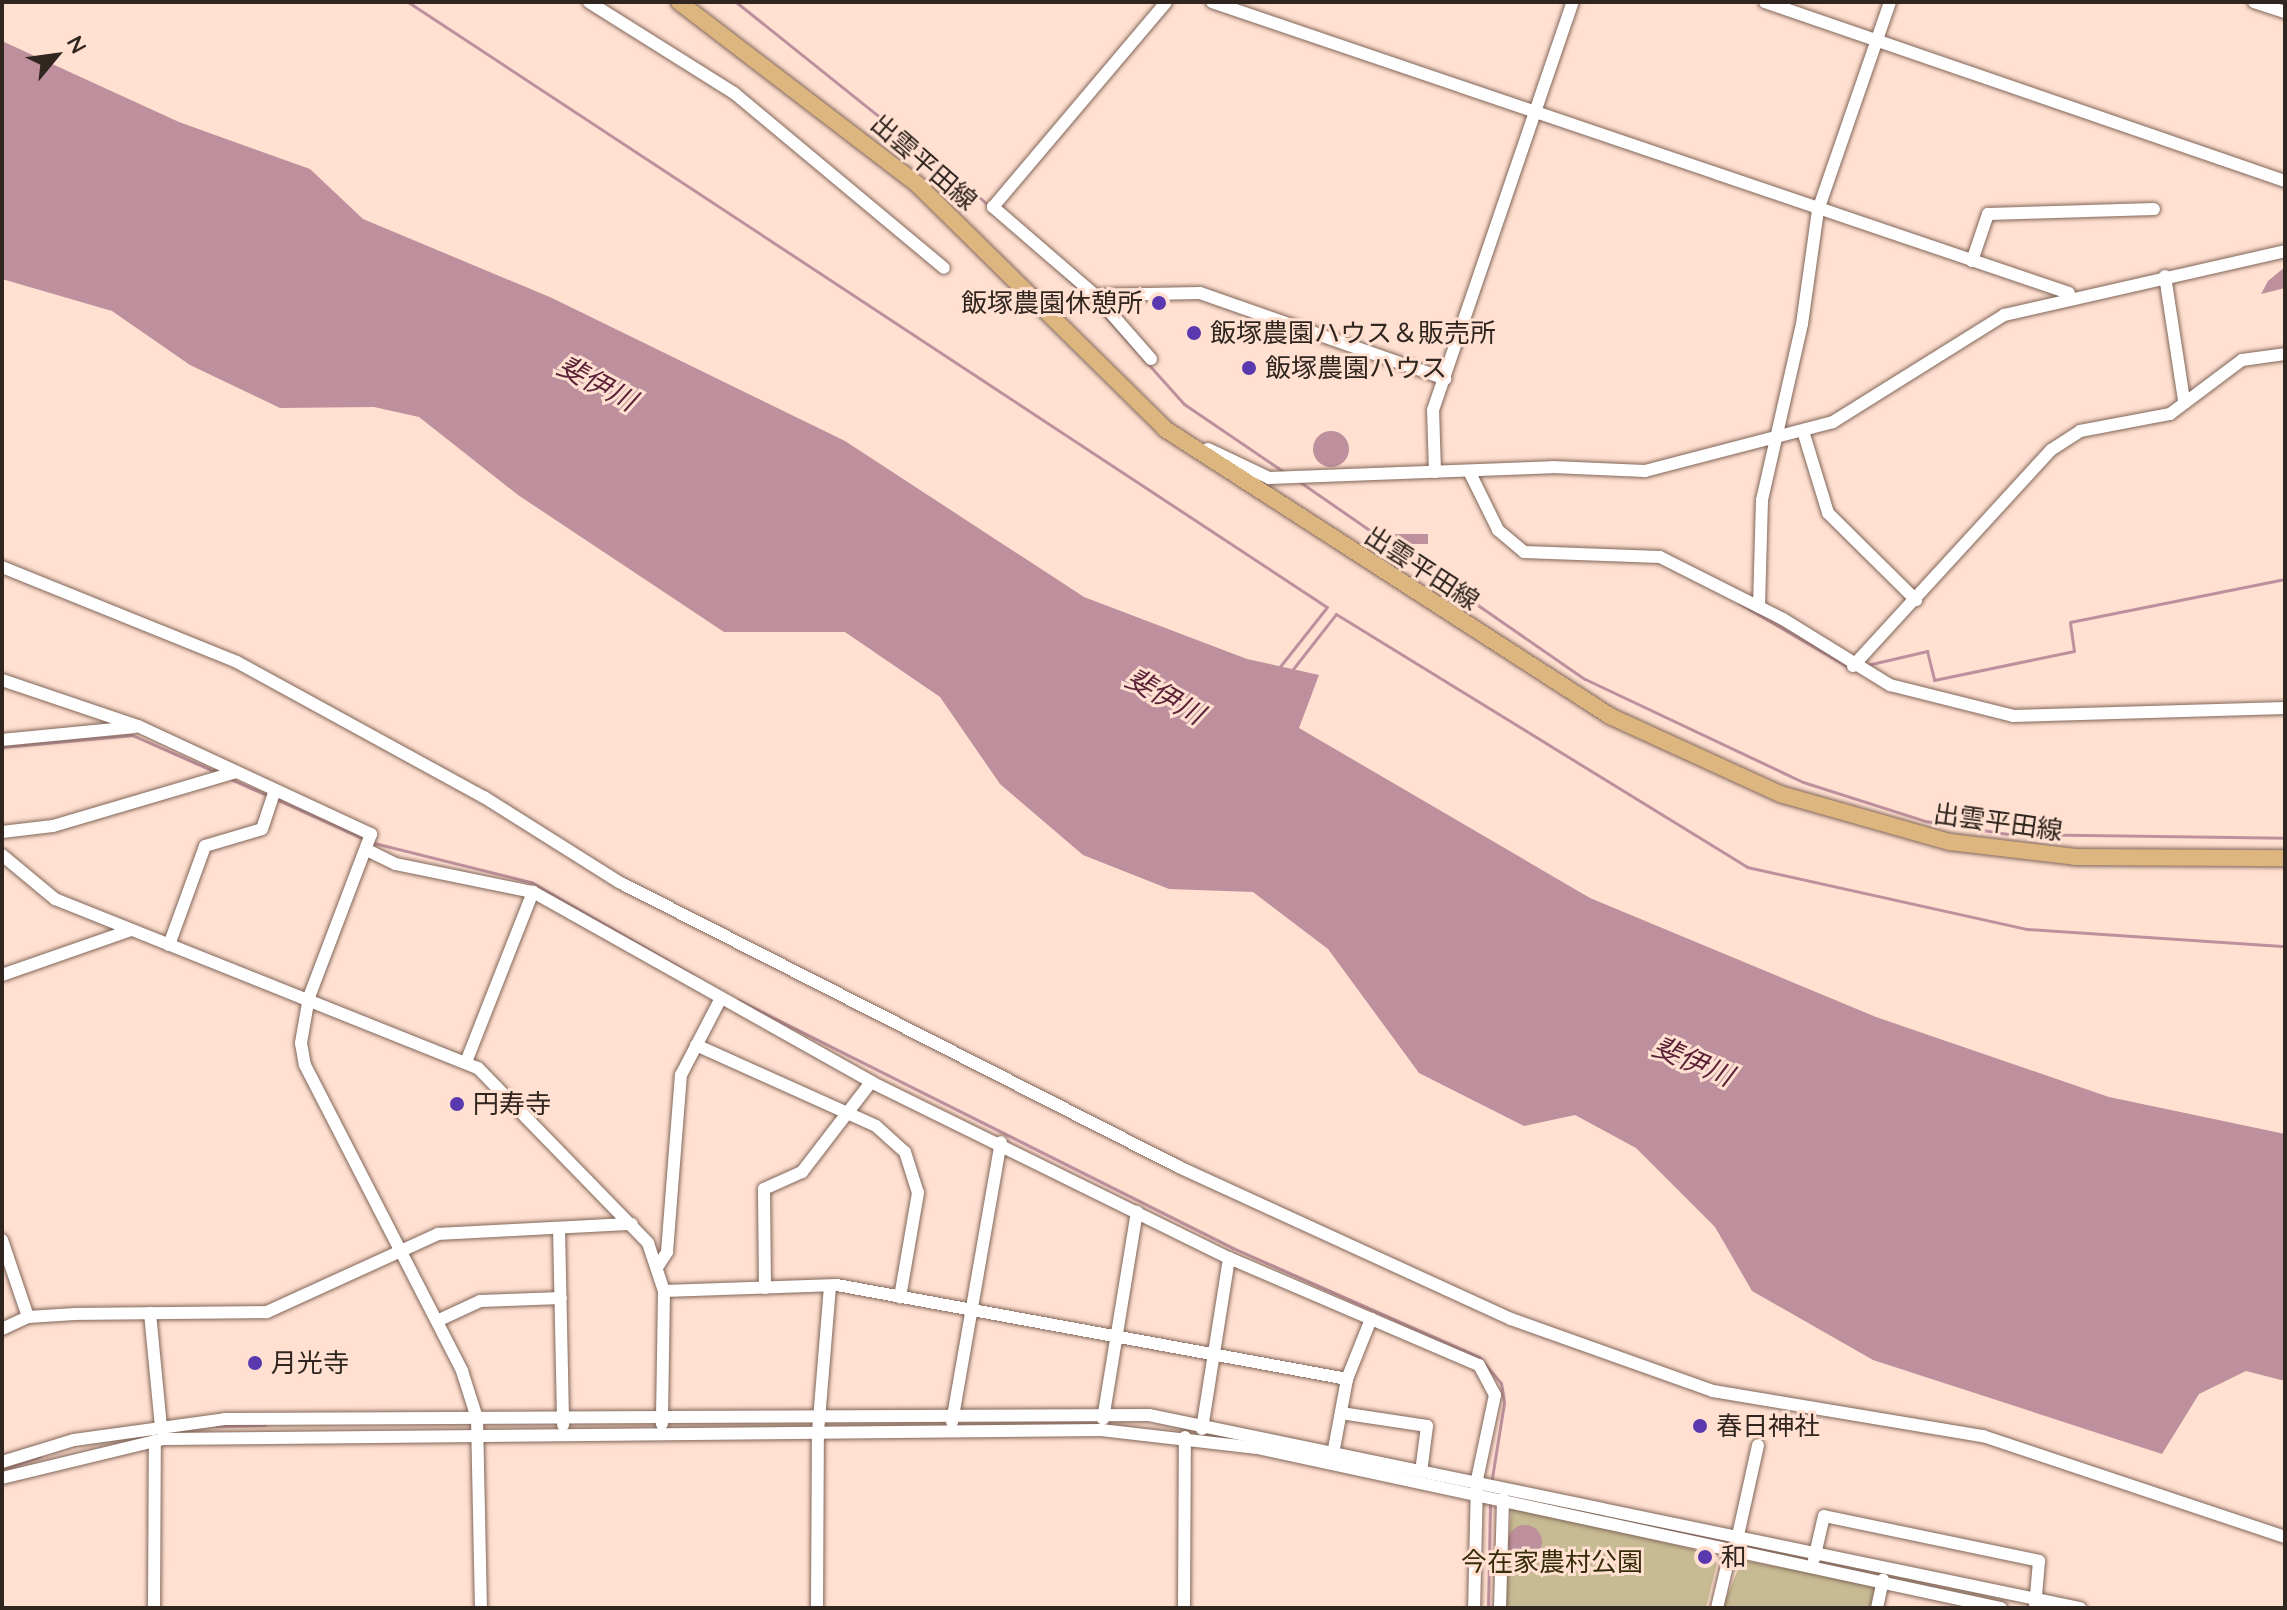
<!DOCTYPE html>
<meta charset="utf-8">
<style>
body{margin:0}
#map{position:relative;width:2287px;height:1610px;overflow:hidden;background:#ffe0d1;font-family:Quicksand,"Noto Sans JP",sans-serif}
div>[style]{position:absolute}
.green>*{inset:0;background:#c7bb93}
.water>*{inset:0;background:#be909d}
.round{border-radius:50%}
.stream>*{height:3px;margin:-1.5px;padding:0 1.5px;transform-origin:1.5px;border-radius:1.5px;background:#be909d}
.roads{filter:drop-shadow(0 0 2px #816659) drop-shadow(0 0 2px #816659)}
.minor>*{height:12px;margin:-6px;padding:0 6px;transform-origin:6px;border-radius:6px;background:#fff}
.major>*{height:16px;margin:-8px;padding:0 8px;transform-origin:8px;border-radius:8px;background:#ddb57f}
.dots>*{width:22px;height:22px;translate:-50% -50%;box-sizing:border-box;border:4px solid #ffe0d1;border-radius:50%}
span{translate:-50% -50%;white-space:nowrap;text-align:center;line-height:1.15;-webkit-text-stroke:6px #ffe0d1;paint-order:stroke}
.street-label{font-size:26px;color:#30251f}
.poi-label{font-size:26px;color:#30251f}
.right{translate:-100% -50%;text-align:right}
.left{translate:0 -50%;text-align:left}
.park-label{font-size:26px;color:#362c09}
.water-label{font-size:28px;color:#5c2338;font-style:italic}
.frame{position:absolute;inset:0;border:4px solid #30251f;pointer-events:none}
.north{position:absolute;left:16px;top:16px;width:80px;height:80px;-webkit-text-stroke:6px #ffe0d1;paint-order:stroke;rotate:61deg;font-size:22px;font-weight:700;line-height:32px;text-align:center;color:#30251f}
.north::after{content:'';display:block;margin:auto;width:28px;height:36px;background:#30251f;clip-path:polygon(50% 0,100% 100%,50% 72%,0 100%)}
</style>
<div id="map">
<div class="green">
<i style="clip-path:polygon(1512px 1506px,1709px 1553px,1717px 1563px,1706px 1608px,1503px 1608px)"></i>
<i style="clip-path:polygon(1742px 1560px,1879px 1586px,1874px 1608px,1722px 1608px)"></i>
</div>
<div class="water">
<i style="clip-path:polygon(2px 41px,179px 122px,310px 169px,363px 219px,552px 298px,845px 441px,1084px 597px,1247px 659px,1319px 675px,1299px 728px,1590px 898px,1876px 1017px,2109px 1097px,2285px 1134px,2285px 1381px,2246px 1371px,2199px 1394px,2162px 1454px,1873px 1360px,1752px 1291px,1715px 1227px,1636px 1148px,1575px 1115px,1524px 1126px,1419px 1073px,1328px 949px,1253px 892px,1169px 889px,1083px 855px,1000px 784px,940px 697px,845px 632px,724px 632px,518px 495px,419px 417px,374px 407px,280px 408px,190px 365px,112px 311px,2px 279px)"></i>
<i style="clip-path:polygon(2285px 267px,2285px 288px,2261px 294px,2268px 281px)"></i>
<i class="round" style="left:1313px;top:431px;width:36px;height:36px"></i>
<i style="clip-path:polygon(1393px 534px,1428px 534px,1428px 544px,1404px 544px)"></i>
<i class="round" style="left:1508px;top:1525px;width:34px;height:34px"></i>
</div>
<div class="stream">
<i style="left:408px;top:2px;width:1100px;rotate:33.36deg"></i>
<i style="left:1327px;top:607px;width:79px;rotate:128.3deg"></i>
<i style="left:736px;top:2px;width:309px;rotate:38.7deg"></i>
<i style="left:977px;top:195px;width:154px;rotate:42.6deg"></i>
<i style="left:1090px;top:299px;width:141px;rotate:48.2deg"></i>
<i style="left:1184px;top:404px;width:125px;rotate:34.2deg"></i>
<i style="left:1300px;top:482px;width:346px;rotate:34.7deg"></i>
<i style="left:1585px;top:679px;width:241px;rotate:25.3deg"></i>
<i style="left:1803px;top:782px;width:128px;rotate:17.7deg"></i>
<i style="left:1925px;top:821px;width:84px;rotate:8.9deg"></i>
<i style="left:2008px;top:834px;width:277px;rotate:0.8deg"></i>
<i style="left:1739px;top:603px;width:131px;rotate:30.3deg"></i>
<i style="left:1867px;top:665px;width:62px;rotate:-13.1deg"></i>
<i style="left:1927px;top:651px;width:30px;rotate:76deg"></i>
<i style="left:1934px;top:680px;width:143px;rotate:-11.7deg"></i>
<i style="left:2074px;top:651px;width:29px;rotate:-98deg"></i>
<i style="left:2070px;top:622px;width:219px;rotate:-11.3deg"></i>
<i style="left:1293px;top:669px;width:70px;rotate:-52deg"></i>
<i style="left:1336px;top:614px;width:483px;rotate:31.6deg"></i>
<i style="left:1747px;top:867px;width:287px;rotate:12.5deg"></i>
<i style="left:2027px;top:929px;width:259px;rotate:3.8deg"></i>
<i style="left:2px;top:747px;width:131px;rotate:-5.3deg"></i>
<i style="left:132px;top:735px;width:94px;rotate:23.8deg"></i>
<i style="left:228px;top:778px;width:45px;rotate:23.7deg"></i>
<i style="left:276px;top:799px;width:97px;rotate:24.4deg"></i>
<i style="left:370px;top:842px;width:166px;rotate:14deg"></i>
<i style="left:531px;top:882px;width:187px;rotate:29.9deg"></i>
<i style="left:738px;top:1000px;width:554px;rotate:26.61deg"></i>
<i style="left:1233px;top:1248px;width:269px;rotate:23.9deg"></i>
<i style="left:1479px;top:1357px;width:34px;rotate:50deg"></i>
<i style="left:1501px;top:1383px;width:20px;rotate:81deg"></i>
<i style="left:1504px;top:1403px;width:82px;rotate:99.1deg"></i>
<i style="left:216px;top:1426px;width:49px;rotate:-1.2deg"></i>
<i style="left:2px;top:1469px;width:40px;rotate:-18deg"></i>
<i style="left:1488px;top:1608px;width:105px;rotate:-88.9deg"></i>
</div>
<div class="roads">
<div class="minor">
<i style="left:589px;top:2px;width:171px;rotate:32.1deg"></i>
<i style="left:734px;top:93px;width:273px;rotate:39.8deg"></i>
<i style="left:1212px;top:2px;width:905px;rotate:18.76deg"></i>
<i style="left:1765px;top:2px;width:550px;rotate:19deg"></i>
<i style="left:2254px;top:2px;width:33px;rotate:18deg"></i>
<i style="left:1972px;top:261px;width:50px;rotate:-71.2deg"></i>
<i style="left:1988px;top:214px;width:166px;rotate:-1.7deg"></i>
<i style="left:2165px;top:276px;width:125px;rotate:81.3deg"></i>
<i style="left:1095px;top:295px;width:105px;rotate:-1.1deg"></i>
<i style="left:1200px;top:293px;width:260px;rotate:19.3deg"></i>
<i style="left:1151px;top:359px;width:85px;rotate:-131.2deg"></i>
<i style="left:1095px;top:295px;width:135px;rotate:-139.2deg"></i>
<i style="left:993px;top:207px;width:268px;rotate:-49.8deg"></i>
<i style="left:1803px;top:431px;width:86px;rotate:73deg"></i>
<i style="left:1828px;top:513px;width:124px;rotate:44.7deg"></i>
<i style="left:1208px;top:449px;width:68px;rotate:25.4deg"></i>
<i style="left:1269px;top:478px;width:283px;rotate:-2.2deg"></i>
<i style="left:1552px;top:467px;width:93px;rotate:2.5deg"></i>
<i style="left:1645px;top:471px;width:194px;rotate:-14.6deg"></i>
<i style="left:1833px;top:422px;width:202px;rotate:-32deg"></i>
<i style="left:2004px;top:315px;width:288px;rotate:-12.8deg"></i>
<i style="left:1435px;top:472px;width:62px;rotate:-91.8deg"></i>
<i style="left:1433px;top:410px;width:431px;rotate:-71.1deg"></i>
<i style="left:1470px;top:473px;width:64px;rotate:63.8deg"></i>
<i style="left:1498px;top:530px;width:34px;rotate:40deg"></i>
<i style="left:1524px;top:552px;width:136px;rotate:2.1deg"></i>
<i style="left:1660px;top:557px;width:138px;rotate:26.8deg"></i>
<i style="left:1783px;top:619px;width:126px;rotate:31.7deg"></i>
<i style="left:1890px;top:685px;width:127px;rotate:14.1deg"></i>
<i style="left:2013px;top:716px;width:272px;rotate:-1.7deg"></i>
<i style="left:2px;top:567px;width:253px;rotate:22deg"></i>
<i style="left:237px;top:662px;width:281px;rotate:28.7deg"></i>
<i style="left:484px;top:797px;width:160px;rotate:32.2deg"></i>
<i style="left:619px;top:882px;width:628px;rotate:26.97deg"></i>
<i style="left:1179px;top:1167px;width:365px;rotate:24.6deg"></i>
<i style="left:1511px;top:1319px;width:214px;rotate:19.6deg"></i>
<i style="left:1713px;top:1391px;width:274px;rotate:9.5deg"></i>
<i style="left:1983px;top:1436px;width:318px;rotate:18.5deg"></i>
<i style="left:1759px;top:607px;width:107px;rotate:-88.4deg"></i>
<i style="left:1762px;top:500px;width:180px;rotate:-77.2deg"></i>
<i style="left:1802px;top:324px;width:115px;rotate:-82deg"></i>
<i style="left:1818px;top:210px;width:220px;rotate:-70.9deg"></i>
<i style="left:1853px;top:666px;width:293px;rotate:-47.5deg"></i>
<i style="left:2051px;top:450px;width:35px;rotate:-33deg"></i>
<i style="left:2080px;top:431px;width:92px;rotate:-10.7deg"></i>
<i style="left:2170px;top:414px;width:90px;rotate:-36.9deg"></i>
<i style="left:2242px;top:360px;width:43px;rotate:-7.9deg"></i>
<i style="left:2px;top:680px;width:144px;rotate:18.7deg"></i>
<i style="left:138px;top:726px;width:257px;rotate:24.9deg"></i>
<i style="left:371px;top:834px;width:174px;rotate:110.8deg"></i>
<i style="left:309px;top:997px;width:47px;rotate:99.9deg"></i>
<i style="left:301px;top:1043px;width:22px;rotate:80deg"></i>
<i style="left:305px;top:1065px;width:344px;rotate:62.8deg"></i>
<i style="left:462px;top:1371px;width:49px;rotate:72.3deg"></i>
<i style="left:477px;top:1418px;width:190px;rotate:88.8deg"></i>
<i style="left:2px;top:740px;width:133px;rotate:-5.6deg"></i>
<i style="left:2px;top:832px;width:51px;rotate:-6.7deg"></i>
<i style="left:53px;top:826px;width:191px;rotate:-16.4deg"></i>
<i style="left:367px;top:850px;width:32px;rotate:26deg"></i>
<i style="left:396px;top:864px;width:140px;rotate:11.6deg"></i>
<i style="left:533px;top:892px;width:388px;rotate:29.3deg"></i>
<i style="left:871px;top:1082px;width:399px;rotate:26.2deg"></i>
<i style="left:1229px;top:1258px;width:272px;rotate:23.2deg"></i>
<i style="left:1479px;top:1365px;width:34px;rotate:62deg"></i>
<i style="left:1495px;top:1395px;width:87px;rotate:102deg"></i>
<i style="left:1477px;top:1480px;width:128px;rotate:91.3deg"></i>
<i style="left:2px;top:855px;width:69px;rotate:39.7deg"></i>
<i style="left:55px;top:899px;width:456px;rotate:21.8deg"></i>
<i style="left:478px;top:1068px;width:244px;rotate:45.8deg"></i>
<i style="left:648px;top:1243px;width:51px;rotate:71.6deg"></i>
<i style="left:664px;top:1291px;width:133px;rotate:90.9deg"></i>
<i style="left:169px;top:945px;width:105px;rotate:-70deg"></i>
<i style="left:205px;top:846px;width:59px;rotate:-16.6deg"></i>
<i style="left:262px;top:829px;width:41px;rotate:-71.6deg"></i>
<i style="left:2px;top:975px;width:137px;rotate:-19.2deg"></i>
<i style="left:696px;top:1045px;width:197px;rotate:24.2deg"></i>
<i style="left:876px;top:1126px;width:39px;rotate:42deg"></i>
<i style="left:905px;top:1152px;width:43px;rotate:72.4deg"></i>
<i style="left:918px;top:1193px;width:106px;rotate:99.8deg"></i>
<i style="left:466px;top:1062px;width:183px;rotate:-68.5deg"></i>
<i style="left:559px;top:1228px;width:197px;rotate:88.8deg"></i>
<i style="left:2px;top:1240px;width:81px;rotate:71.3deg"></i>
<i style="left:658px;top:1266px;width:17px;rotate:-57deg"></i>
<i style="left:667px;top:1252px;width:178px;rotate:-85.5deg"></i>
<i style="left:681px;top:1075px;width:85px;rotate:-62.5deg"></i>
<i style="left:765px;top:1288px;width:99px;rotate:-90.6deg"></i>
<i style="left:764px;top:1189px;width:42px;rotate:-24.1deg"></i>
<i style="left:802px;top:1172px;width:113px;rotate:-52.5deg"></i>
<i style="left:664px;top:1291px;width:173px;rotate:-2deg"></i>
<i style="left:837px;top:1285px;width:519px;rotate:10.44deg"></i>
<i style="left:150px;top:1313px;width:116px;rotate:84.5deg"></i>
<i style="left:437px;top:1321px;width:47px;rotate:-24.9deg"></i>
<i style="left:480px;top:1301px;width:81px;rotate:-2.1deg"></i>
<i style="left:2px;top:1329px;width:29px;rotate:-25deg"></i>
<i style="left:28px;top:1317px;width:47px;rotate:-3.7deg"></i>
<i style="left:75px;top:1314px;width:192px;rotate:-0.6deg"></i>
<i style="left:267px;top:1312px;width:188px;rotate:-24.5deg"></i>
<i style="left:438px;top:1234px;width:194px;rotate:-3deg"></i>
<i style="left:1341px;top:1413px;width:87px;rotate:8.6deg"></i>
<i style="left:1427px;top:1426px;width:46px;rotate:97.4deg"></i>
<i style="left:1103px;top:1419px;width:210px;rotate:-80.7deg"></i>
<i style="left:952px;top:1422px;width:284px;rotate:-80.1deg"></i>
<i style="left:1202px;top:1429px;width:173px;rotate:-81deg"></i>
<i style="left:1333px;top:1454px;width:76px;rotate:-79.4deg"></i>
<i style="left:1347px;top:1379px;width:65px;rotate:-68.2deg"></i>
<i style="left:2px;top:1462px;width:75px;rotate:-17deg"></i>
<i style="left:74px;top:1440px;width:152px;rotate:-7.9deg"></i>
<i style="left:225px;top:1419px;width:924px;rotate:-0.25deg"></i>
<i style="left:1149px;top:1415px;width:951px;rotate:11.71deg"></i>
<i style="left:2px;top:1478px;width:166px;rotate:-13.6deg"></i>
<i style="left:163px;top:1439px;width:938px;rotate:-0.55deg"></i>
<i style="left:1101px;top:1430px;width:157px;rotate:6.6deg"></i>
<i style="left:1257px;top:1448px;width:761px;rotate:12.14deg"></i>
<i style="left:1737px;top:1540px;width:97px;rotate:-77.5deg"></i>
<i style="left:1814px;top:1559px;width:44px;rotate:-76.9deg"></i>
<i style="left:1824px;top:1516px;width:220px;rotate:11.8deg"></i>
<i style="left:2039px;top:1561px;width:47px;rotate:94.9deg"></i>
<i style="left:154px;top:1608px;width:167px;rotate:-89.7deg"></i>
<i style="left:817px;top:1608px;width:176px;rotate:-89.7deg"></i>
<i style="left:818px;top:1432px;width:146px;rotate:-85.3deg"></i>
<i style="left:1184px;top:1608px;width:171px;rotate:-89.7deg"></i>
<i style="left:1500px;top:1608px;width:109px;rotate:-88.4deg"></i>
<i style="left:1717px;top:1608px;width:61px;rotate:-76.7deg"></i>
<i style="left:1877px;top:1608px;width:29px;rotate:-78deg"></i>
</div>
<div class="major">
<i style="left:679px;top:2px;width:301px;rotate:37.4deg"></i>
<i style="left:918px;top:185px;width:347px;rotate:44.6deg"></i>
<i style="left:1165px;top:429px;width:530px;rotate:32.82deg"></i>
<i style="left:1610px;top:716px;width:187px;rotate:24.6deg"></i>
<i style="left:1780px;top:794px;width:177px;rotate:15.8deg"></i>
<i style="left:1950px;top:842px;width:126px;rotate:6.8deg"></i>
<i style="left:2075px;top:857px;width:210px;rotate:0.3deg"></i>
</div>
</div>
<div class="dots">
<i style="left:1159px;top:303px;background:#5a38b0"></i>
<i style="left:1194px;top:333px;background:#5a38b0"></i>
<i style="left:1249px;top:368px;background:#5a38b0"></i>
<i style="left:457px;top:1104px;background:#5a38b0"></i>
<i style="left:255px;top:1363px;background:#5a38b0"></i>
<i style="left:1700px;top:1426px;background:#5a38b0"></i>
<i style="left:1705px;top:1557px;background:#5a38b0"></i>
</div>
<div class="street-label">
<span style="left:924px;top:162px;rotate:41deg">出雲平田線</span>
<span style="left:1422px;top:568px;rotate:33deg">出雲平田線</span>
<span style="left:1998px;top:822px;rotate:8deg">出雲平田線</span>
</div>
<div class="poi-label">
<span class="right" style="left:1143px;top:303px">飯塚農園休憩所</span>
<span class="left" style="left:1210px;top:333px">飯塚農園ハウス＆販売所</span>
<span class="left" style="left:1265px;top:368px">飯塚農園ハウス</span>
<span class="left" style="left:473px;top:1104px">円寿寺</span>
<span class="left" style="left:271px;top:1363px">月光寺</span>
<span class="left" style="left:1716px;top:1426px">春日神社</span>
<span class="left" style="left:1721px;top:1557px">和</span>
</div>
<div class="park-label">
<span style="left:1552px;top:1562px">今在家農村公園</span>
</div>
<div class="water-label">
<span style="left:597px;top:383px;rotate:28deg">斐伊川</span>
<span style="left:1165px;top:696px;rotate:29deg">斐伊川</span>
<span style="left:1693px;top:1061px;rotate:23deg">斐伊川</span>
</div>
<div class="frame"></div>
<div class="north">N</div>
</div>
